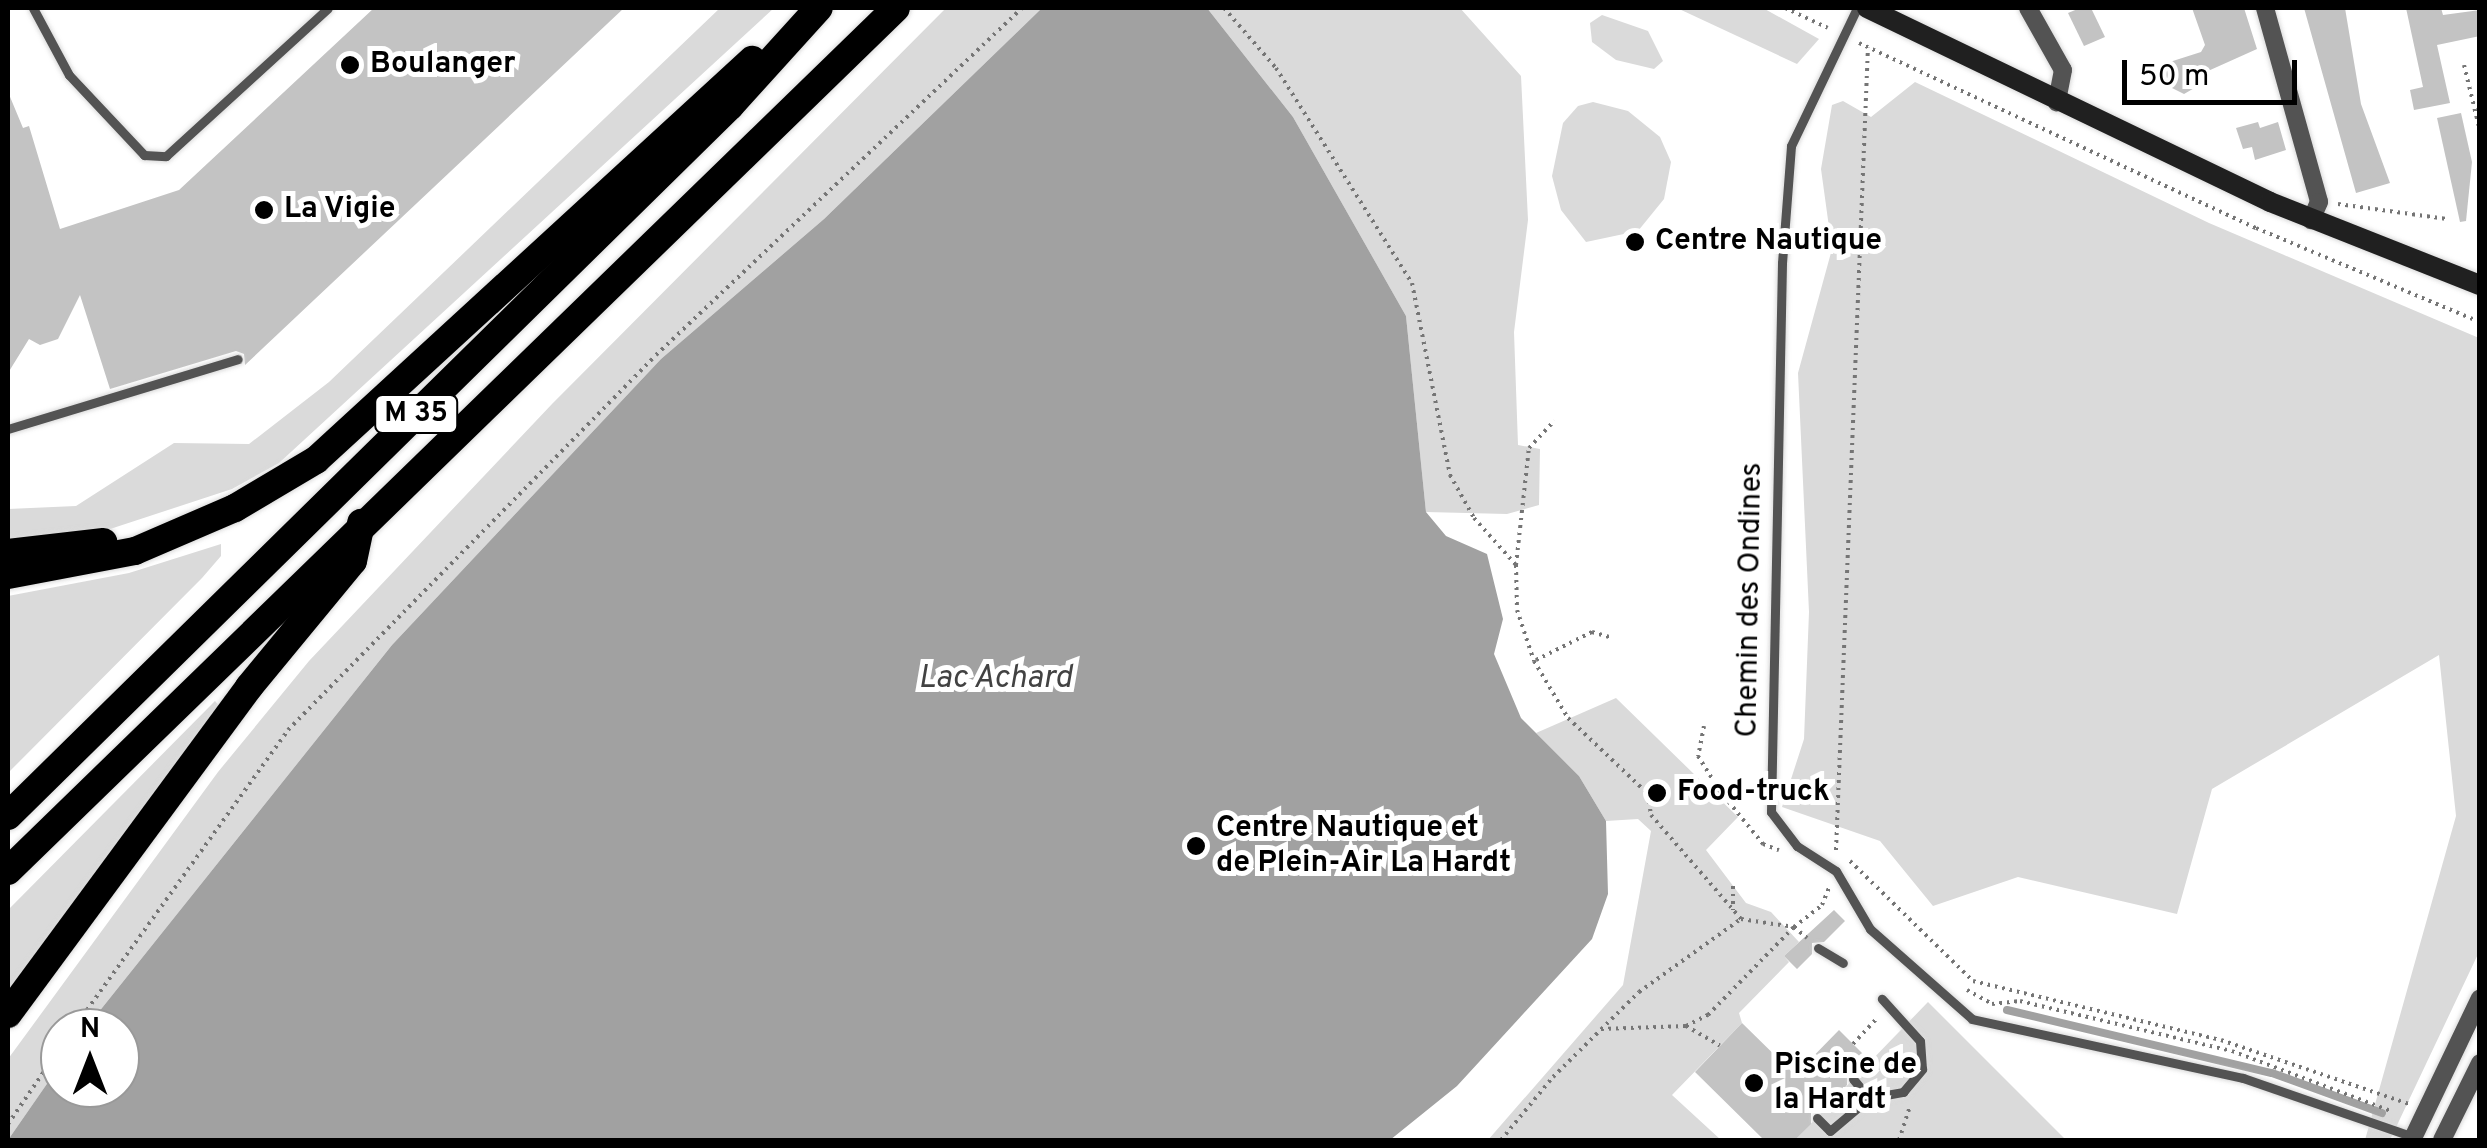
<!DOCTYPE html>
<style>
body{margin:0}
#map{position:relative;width:2487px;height:1148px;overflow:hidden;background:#fff;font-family:Overpass,sans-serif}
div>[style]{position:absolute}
.green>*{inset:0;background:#dadada}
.water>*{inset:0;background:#a1a1a1}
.stream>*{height:8px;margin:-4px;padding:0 4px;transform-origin:4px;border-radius:4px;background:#a1a1a1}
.building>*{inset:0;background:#c3c3c3}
.path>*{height:4px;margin-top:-2px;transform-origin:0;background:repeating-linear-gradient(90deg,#757575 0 2.5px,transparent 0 7.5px)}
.roads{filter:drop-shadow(0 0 2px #dbdbdb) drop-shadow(0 0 2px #dbdbdb)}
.service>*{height:9px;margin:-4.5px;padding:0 4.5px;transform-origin:4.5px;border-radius:4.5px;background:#535353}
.minor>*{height:18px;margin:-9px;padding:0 9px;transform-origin:9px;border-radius:9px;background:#535353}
.secondary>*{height:20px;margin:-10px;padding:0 10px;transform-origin:10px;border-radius:10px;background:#202020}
.trunk>*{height:28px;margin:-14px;padding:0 14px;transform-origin:14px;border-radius:14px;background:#000}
.dots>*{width:28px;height:28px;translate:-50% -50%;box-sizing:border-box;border:5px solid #fff;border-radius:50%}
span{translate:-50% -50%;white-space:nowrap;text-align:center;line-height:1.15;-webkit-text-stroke:10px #fff;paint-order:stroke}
.shield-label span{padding:2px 8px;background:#fff;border:2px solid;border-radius:8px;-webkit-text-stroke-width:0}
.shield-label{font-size:28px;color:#000;font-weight:700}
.poi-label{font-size:30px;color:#000;font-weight:700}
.left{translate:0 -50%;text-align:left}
.street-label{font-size:30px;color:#000}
.water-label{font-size:32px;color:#424242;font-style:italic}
.frame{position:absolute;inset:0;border:10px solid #000;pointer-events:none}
.north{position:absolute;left:40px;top:1008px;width:100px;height:100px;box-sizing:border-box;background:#fff;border:2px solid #999;border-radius:50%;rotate:0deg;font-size:28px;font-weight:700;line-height:40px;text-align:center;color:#000}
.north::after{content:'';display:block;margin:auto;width:35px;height:45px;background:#000;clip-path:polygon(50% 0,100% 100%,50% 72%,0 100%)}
.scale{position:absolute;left:2122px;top:60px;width:175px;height:45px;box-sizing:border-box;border:5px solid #000;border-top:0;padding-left:12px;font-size:30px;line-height:35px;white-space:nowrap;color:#000;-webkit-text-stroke:8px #fff;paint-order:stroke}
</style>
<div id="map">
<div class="green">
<i style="clip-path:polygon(720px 8px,774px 8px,279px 463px,232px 489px,104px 531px,8px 539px,8px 509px,76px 506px,174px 443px,249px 444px,329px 382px)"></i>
<i style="clip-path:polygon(946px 8px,1042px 8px,824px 219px,661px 359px,392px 645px,86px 1028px,60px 1028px,60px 1065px,8px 1140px,8px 1059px,218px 772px,309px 661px,552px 404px)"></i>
<i style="clip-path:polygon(1207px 8px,1460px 8px,1521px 76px,1528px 220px,1514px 332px,1518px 445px,1540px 449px,1539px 505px,1507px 514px,1426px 512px,1406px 316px,1293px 117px)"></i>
<i style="clip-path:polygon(1677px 8px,1763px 8px,1819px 39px,1797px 64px)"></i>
<i style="clip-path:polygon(1602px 15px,1648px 31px,1663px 61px,1654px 69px,1616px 60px,1592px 42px,1590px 23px)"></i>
<i style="clip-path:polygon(1915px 82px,2209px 223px,2479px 338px,2479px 952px,2390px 1140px,2365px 1140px,2456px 816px,2439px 655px,2212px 789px,2177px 914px,2018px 877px,1933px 906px,1880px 841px,1782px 807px,1804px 739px,1809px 612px,1798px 373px,1832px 249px,1821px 169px,1832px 105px,1843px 101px,1871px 117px)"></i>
<i style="clip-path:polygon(1593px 102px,1628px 111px,1660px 137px,1671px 162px,1664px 199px,1638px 231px,1586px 242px,1561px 210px,1552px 176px,1563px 123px,1578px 106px)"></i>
<i style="clip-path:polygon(221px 544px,221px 556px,202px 578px,8px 773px,8px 596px,129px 573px)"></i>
<i style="clip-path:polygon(1616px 698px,1738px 817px,1706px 850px,1746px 903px,1771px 912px,1799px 942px,1784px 956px,1789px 962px,1739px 1013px,1742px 1023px,1672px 1095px,1721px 1140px,1488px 1140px,1623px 985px,1651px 831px,1638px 819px,1606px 821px,1579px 776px,1536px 733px)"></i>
<i style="clip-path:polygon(215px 701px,219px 706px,8px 994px,8px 910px)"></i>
<i style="clip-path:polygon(1928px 1002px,2066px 1140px,1795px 1140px,1827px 1107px,1814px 1093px,1835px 1098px)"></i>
</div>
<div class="water">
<i style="clip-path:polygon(1042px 8px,1207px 8px,1293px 117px,1406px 316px,1426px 512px,1446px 536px,1487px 554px,1503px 619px,1494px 654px,1521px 718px,1579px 776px,1606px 821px,1608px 894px,1592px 939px,1457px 1086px,1390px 1140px,8px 1140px,60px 1065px,60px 1088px,120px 1088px,120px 1028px,86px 1028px,392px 645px,661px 359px,824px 219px)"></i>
</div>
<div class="stream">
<i style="left:2007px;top:1010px;width:272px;rotate:13.4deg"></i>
<i style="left:2272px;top:1073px;width:117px;rotate:20deg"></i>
</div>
<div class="building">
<i style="clip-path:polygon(374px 8px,624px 8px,245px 365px,244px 354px,236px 351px,110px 389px,80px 295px,58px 339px,40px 345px,29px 339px,8px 373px,8px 92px,23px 128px,29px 126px,60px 229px,179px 190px)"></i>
<i style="clip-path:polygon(2080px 8px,2091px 8px,2105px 37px,2084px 46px,2068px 13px)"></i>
<i style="clip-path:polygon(2192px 8px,2244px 8px,2257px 49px,2208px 71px,2210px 79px,2184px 94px,2158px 81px,2154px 67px,2201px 52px,2205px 45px)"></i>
<i style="clip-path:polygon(2304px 8px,2345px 8px,2361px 104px,2390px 183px,2356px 193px)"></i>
<i style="clip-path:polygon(2406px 8px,2441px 8px,2443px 15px,2480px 10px,2480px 36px,2437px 45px,2450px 103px,2414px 110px,2410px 90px,2423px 87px)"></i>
<i style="clip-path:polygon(2461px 113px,2472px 162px,2466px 221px,2460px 222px,2437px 118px)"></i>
<i style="clip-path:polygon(2258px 122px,2260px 128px,2278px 122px,2286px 150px,2255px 160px,2252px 147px,2243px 149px,2236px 128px)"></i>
<i style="clip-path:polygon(1834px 910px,1845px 921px,1824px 942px,1812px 943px,1812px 954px,1797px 969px,1784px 956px)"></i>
<i style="clip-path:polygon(1742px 1023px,1795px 1075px,1839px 1030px,1870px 1061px,1859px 1073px,1847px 1074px,1847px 1085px,1823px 1112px,1811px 1113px,1811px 1124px,1795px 1140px,1764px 1140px,1695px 1072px)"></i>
</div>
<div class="path">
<i style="left:1224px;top:8px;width:79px;rotate:49.1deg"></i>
<i style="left:1276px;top:68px;width:254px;rotate:57.7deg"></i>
<i style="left:1412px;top:283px;width:196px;rotate:78.8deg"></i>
<i style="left:1450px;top:475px;width:49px;rotate:60.8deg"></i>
<i style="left:1474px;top:518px;width:63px;rotate:48.2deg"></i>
<i style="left:1516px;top:565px;width:45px;rotate:88.7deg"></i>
<i style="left:1517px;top:610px;width:54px;rotate:71.6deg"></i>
<i style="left:1534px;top:661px;width:66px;rotate:59.2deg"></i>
<i style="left:1568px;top:718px;width:110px;rotate:43.5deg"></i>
<i style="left:1648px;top:794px;width:21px;rotate:82deg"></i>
<i style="left:1651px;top:815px;width:138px;rotate:49.1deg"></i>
<i style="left:1785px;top:8px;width:47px;rotate:24.9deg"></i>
<i style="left:1859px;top:43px;width:438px;rotate:25deg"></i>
<i style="left:2256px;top:228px;width:243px;rotate:22.8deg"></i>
<i style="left:2464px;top:65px;width:68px;rotate:76.4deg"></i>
<i style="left:2338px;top:204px;width:110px;rotate:7.8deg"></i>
<i style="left:1516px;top:565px;width:118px;rotate:-83.7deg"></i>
<i style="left:1529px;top:448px;width:37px;rotate:-47deg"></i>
<i style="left:1536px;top:660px;width:63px;rotate:-26.6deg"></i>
<i style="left:1592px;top:632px;width:18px;rotate:16deg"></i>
<i style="left:1704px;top:726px;width:31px;rotate:101deg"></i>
<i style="left:1698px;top:756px;width:40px;rotate:58deg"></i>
<i style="left:1719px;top:790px;width:70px;rotate:50.8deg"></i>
<i style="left:1763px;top:844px;width:17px;rotate:21deg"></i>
<i style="left:1836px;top:850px;width:803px;rotate:-87.72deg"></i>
<i style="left:1850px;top:861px;width:172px;rotate:44.3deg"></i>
<i style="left:1973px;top:981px;width:255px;rotate:13.4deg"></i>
<i style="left:2221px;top:1040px;width:199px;rotate:18.8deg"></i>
<i style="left:1733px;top:886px;width:24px;rotate:90deg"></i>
<i style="left:1967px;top:990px;width:29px;rotate:29deg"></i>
<i style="left:1992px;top:1004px;width:28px;rotate:-6deg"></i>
<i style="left:2020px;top:1001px;width:218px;rotate:13.3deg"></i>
<i style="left:2232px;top:1051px;width:170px;rotate:20.7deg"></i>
<i style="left:1686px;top:1026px;width:25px;rotate:-27deg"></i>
<i style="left:1708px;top:1015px;width:123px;rotate:-45.7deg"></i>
<i style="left:1794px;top:927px;width:17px;rotate:40deg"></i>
<i style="left:74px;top:1028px;width:367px;rotate:-54.3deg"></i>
<i style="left:288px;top:730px;width:525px;rotate:-45.54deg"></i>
<i style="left:656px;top:355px;width:504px;rotate:-43.47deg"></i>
<i style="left:1601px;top:1029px;width:85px;rotate:-2deg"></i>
<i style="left:1686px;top:1026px;width:39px;rotate:30deg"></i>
<i style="left:1853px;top:1044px;width:35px;rotate:-47deg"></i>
<i style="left:8px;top:1124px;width:92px;rotate:-55.6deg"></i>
<i style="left:1501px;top:1140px;width:82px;rotate:-50.5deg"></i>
<i style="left:1553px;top:1077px;width:121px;rotate:-44.7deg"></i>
<i style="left:1639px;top:992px;width:125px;rotate:-35.6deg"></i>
<i style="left:1741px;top:919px;width:54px;rotate:8.6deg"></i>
<i style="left:1794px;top:927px;width:36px;rotate:-38deg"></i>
<i style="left:1822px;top:905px;width:18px;rotate:-68deg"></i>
<i style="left:1899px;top:1140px;width:36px;rotate:-72deg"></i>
</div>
<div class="roads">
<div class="service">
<i style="left:33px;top:8px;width:76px;rotate:61.8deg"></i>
<i style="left:69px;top:75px;width:110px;rotate:46.8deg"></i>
<i style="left:144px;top:155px;width:22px;rotate:3deg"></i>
<i style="left:166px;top:156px;width:219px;rotate:-42.4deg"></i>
<i style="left:1857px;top:8px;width:153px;rotate:115.6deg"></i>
<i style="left:1791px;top:146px;width:117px;rotate:94.4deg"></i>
<i style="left:1782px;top:263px;width:549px;rotate:91.15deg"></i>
<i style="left:1771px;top:812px;width:43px;rotate:52.6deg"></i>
<i style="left:1797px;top:846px;width:46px;rotate:32.7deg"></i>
<i style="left:1836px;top:871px;width:67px;rotate:59.6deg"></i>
<i style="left:1870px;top:929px;width:136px;rotate:41.4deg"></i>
<i style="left:1972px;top:1019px;width:277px;rotate:12.3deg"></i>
<i style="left:2243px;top:1078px;width:180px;rotate:19.1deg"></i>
<i style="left:8px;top:429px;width:240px;rotate:-16.9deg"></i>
<i style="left:1818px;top:948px;width:29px;rotate:31deg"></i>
<i style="left:1853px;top:1079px;width:25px;rotate:50deg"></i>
<i style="left:1869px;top:1098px;width:35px;rotate:-10deg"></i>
<i style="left:1903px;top:1092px;width:30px;rotate:-50deg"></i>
<i style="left:1922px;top:1069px;width:28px;rotate:-94deg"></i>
<i style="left:1920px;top:1041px;width:57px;rotate:-132.1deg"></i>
<i style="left:1817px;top:1118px;width:18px;rotate:45deg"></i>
<i style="left:1830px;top:1131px;width:51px;rotate:-40.2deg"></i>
</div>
<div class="minor">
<i style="left:2028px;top:8px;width:71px;rotate:60.6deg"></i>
<i style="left:2063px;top:70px;width:33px;rotate:101deg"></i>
<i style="left:2265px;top:8px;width:201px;rotate:74.4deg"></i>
<i style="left:2319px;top:202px;width:20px;rotate:114deg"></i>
<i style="left:2412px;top:1140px;width:157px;rotate:-64.4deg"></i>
<i style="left:2442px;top:1140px;width:86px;rotate:-63.7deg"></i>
</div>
<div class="secondary">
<i style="left:1867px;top:8px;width:447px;rotate:25.7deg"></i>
<i style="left:2270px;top:202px;width:226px;rotate:21.6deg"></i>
</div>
<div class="trunk">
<i style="left:8px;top:553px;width:96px;rotate:-6.6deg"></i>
<i style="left:8px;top:575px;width:129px;rotate:-10.7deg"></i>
<i style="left:135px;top:551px;width:109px;rotate:-23.3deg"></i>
<i style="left:235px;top:508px;width:94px;rotate:-30.7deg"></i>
<i style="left:316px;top:460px;width:592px;rotate:-42.53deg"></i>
<i style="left:8px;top:816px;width:1013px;rotate:-44.52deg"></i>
<i style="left:730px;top:106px;width:132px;rotate:-47.8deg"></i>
<i style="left:8px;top:871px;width:1238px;rotate:-44.18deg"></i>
<i style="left:8px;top:1014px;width:406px;rotate:-53.6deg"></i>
<i style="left:249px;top:687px;width:163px;rotate:-50.5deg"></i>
<i style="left:353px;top:561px;width:39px;rotate:-78deg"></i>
</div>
</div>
<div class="dots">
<i style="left:350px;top:65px;background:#000"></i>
<i style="left:264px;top:210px;background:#000"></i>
<i style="left:1635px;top:242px;background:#000"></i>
<i style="left:1657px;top:793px;background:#000"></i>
<i style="left:1196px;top:846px;background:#000"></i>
<i style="left:1754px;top:1083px;background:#000"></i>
</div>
<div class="shield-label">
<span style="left:416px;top:414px">M 35</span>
</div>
<div class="poi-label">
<span class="left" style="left:370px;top:65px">Boulanger</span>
<span class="left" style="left:284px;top:210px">La Vigie</span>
<span class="left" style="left:1655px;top:242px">Centre Nautique</span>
<span class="left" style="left:1677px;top:793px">Food-truck</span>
<span class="left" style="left:1216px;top:846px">Centre Nautique et<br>de Plein-Air La Hardt</span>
<span class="left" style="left:1774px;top:1083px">Piscine de<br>la Hardt</span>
</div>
<div class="street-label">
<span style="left:1751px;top:600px;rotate:-89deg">Chemin des Ondines</span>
</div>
<div class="water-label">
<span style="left:995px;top:679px">Lac Achard</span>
</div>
<div class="frame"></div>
<div class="north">N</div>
<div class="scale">50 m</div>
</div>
